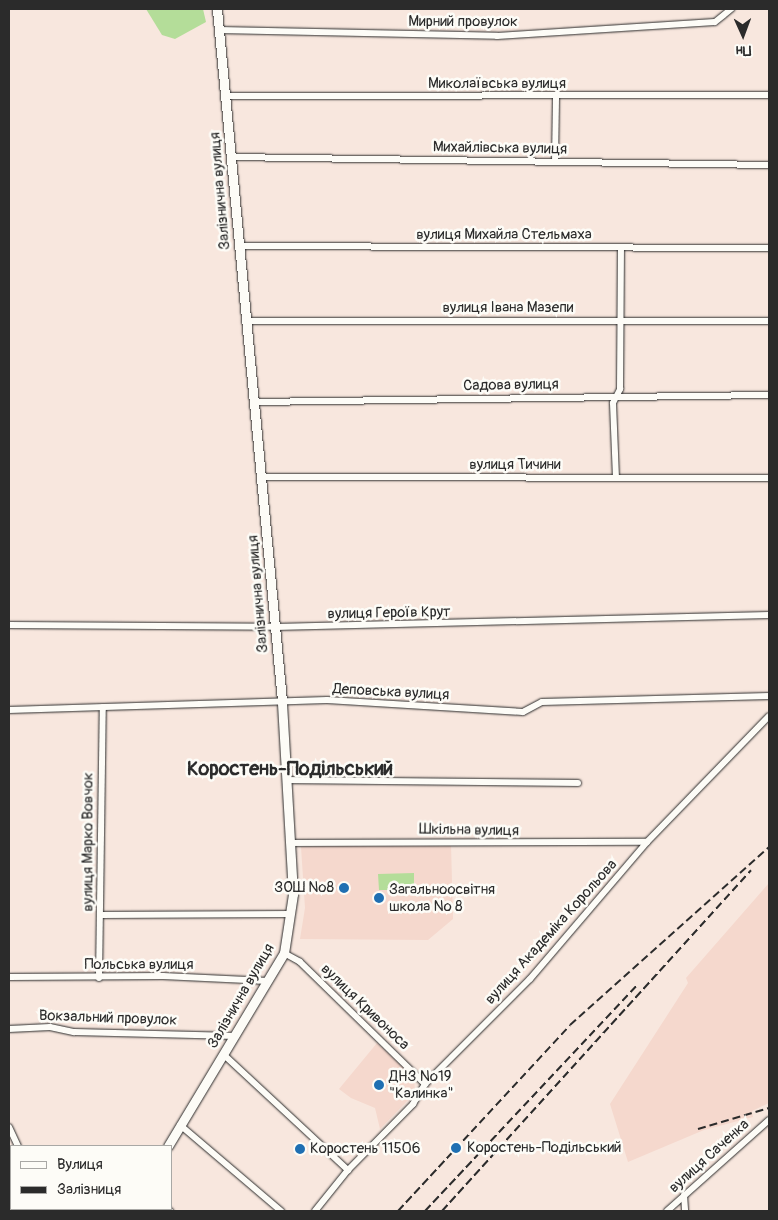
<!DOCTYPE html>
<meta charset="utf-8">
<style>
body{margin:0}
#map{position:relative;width:778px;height:1220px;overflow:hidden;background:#f8e7de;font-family:Pangolin,sans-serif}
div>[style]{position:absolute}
.built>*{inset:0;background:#f5d8cd}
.green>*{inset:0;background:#b4dd99}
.roads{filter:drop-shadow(0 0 1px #2b2b2b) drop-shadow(0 0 1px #2b2b2b)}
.minor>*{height:6px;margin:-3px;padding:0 3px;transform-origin:3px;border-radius:3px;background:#fdfcf7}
.tertiary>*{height:9px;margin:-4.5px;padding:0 4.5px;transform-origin:4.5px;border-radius:4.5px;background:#fdfcf7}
.rail>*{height:2px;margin-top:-1px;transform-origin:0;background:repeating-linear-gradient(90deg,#2b2b2b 0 8px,transparent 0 12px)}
.dots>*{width:14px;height:14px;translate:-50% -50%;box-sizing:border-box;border:2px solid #fdfcf7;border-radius:50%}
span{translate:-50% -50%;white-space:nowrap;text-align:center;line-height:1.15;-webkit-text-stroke:5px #fdfcf7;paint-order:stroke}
.street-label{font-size:15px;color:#2b2b2b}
.poi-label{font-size:15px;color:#2b2b2b}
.right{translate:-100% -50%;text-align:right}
.left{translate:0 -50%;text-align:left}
.district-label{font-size:20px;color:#2b2b2b;font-weight:700}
.frame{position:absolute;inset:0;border:10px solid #2b2b2b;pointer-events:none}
.legend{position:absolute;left:10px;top:1145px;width:162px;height:65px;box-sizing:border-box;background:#fdfcf7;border:1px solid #a9a8a5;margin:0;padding:6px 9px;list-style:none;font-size:15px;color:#2b2b2b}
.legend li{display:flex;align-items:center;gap:10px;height:25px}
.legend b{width:25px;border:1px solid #a9a8a5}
.north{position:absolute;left:718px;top:10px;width:50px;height:50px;-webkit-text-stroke:4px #fdfcf7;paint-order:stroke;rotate:178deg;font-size:14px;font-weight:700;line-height:20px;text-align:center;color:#2b2b2b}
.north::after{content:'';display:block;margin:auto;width:18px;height:22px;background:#2b2b2b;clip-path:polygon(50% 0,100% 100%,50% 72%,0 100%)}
</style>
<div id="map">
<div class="built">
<i style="clip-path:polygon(393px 843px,451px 844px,453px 919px,428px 940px,300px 939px,305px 908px,301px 847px)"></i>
<i style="clip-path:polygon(769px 883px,769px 1103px,752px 1111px,753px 1117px,704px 1130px,628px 1162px,610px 1104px,688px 983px,686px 978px)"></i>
<i style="clip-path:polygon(377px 1043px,414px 1077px,415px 1093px,380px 1129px,375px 1108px,351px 1098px,339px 1089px)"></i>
</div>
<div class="green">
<i style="clip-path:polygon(146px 9px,203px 9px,206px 22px,175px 39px,162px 35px)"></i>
<i style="clip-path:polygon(414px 873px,414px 890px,379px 890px,378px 874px)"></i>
</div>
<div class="roads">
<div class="minor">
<i style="left:219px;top:30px;width:278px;rotate:1.2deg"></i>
<i style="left:497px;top:36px;width:218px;rotate:-3.7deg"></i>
<i style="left:715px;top:22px;width:21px;rotate:-39deg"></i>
<i style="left:225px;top:96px;width:544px;rotate:-0.11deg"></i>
<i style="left:231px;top:157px;width:538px;rotate:0.85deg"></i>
<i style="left:555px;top:162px;width:65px;rotate:-89.1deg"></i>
<i style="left:239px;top:246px;width:530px;rotate:0.22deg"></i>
<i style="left:246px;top:321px;width:523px"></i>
<i style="left:254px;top:402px;width:515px;rotate:-0.78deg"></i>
<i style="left:261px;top:477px;width:508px;rotate:0.11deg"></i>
<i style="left:616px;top:478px;width:75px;rotate:-92.3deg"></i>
<i style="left:613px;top:403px;width:16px;rotate:-63deg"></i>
<i style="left:620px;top:389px;width:140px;rotate:-89.6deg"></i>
<i style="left:9px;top:625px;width:266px;rotate:0.4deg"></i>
<i style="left:275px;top:627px;width:494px;rotate:-1.4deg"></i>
<i style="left:9px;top:710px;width:318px;rotate:-1.8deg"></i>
<i style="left:327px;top:700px;width:196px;rotate:3.5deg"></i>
<i style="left:523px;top:712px;width:21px;rotate:-28deg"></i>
<i style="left:542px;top:702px;width:227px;rotate:-1.5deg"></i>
<i style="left:287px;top:780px;width:291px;rotate:0.6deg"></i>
<i style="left:290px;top:843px;width:357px;rotate:-0.2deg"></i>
<i style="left:100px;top:915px;width:191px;rotate:-0.3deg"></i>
<i style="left:284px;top:953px;width:18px;rotate:29deg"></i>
<i style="left:300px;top:962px;width:175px;rotate:44.3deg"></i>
<i style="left:9px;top:977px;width:154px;rotate:-0.4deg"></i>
<i style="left:163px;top:976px;width:105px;rotate:2.7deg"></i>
<i style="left:99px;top:978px;width:271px;rotate:-89.2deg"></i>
<i style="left:9px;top:1029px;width:41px;rotate:-2.8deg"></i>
<i style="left:50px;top:1027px;width:25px;rotate:12deg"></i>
<i style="left:74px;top:1032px;width:162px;rotate:1.4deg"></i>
<i style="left:223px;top:1054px;width:171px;rotate:42.9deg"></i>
<i style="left:180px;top:1125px;width:133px;rotate:40.4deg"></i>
<i style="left:9px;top:1127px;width:21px;rotate:65deg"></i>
<i style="left:9px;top:1183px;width:2px"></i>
<i style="left:684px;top:1195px;width:16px;rotate:86deg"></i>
<i style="left:44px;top:1209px;width:2px;rotate:63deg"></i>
<i style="left:167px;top:1209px;width:4px;rotate:34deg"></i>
<i style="left:315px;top:1211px;width:53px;rotate:-51.2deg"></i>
<i style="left:348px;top:1170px;width:93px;rotate:-45.4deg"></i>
<i style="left:413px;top:1104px;width:23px;rotate:-59deg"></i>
<i style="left:425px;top:1084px;width:148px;rotate:-45deg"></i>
<i style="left:530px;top:979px;width:180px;rotate:-49.5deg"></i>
<i style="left:647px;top:842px;width:175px;rotate:-45.9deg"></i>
<i style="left:667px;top:1211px;width:137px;rotate:-41.7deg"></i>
</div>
<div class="tertiary">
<i style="left:168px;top:1146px;width:225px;rotate:-59deg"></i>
<i style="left:284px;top:953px;width:60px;rotate:-81.3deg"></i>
<i style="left:293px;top:894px;width:193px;rotate:-93.3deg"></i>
<i style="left:282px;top:701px;width:695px;rotate:-95.37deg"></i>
<i style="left:128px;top:1211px;width:3px;rotate:-45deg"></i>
</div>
</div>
<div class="rail">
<i style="left:698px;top:1129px;width:74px;rotate:-16.5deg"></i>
<i style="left:398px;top:1211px;width:253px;rotate:-47.2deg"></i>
<i style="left:570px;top:1025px;width:267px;rotate:-41.8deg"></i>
<i style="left:425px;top:1211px;width:310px;rotate:-46.8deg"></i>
<i style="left:442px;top:1211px;width:460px;rotate:-47.8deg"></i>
</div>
<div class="dots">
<i style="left:344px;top:888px;background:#1f6fb2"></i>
<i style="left:379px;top:898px;background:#1f6fb2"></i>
<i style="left:379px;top:1085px;background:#1f6fb2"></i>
<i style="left:456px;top:1148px;background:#1f6fb2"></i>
<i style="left:300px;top:1149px;background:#1f6fb2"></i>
</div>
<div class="street-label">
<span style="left:463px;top:22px">Мирний провулок</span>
<span style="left:497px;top:84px">Миколаївська вулиця</span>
<span style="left:500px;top:148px;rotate:1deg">Михайлівська вулиця</span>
<span style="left:220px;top:191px;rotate:-95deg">Залізнична вулиця</span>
<span style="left:504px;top:235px">вулиця Михайла Стельмаха</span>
<span style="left:508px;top:308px">вулиця Івана Мазепи</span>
<span style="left:511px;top:385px;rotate:-1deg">Садова вулиця</span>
<span style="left:515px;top:465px">вулиця Тичини</span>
<span style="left:258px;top:594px;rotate:-95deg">Залізнична вулиця</span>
<span style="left:389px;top:613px;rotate:-1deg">вулиця Героїв Крут</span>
<span style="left:391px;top:692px;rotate:3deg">Деповська вулиця</span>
<span style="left:469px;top:830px;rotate:1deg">Шкільна вулиця</span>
<span style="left:88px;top:842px;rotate:-90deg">вулиця Марко Вовчок</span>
<span style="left:551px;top:932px;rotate:-48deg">вулиця Академіка Корольова</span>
<span style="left:139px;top:965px">Польська вулиця</span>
<span style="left:241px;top:996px;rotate:-60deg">Залізнична вулиця</span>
<span style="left:365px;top:1007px;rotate:44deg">вулиця Кривоноса</span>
<span style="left:108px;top:1018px;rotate:2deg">Вокзальний провулок</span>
<span style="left:709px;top:1156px;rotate:-42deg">вулиця Саченка</span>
</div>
<div class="poi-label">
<span class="right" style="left:334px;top:888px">ЗОШ №8</span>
<span class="left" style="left:389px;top:898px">Загальноосвітня<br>школа № 8</span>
<span class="left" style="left:389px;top:1085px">ДНЗ №19<br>"Калинка"</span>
<span class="left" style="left:467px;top:1148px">Коростень-Подільський</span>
<span class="left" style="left:310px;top:1149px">Коростень 11506</span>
</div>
<div class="district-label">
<span style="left:290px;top:768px">Коростень-Подільський</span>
</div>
<div class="frame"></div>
<ul class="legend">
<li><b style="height:6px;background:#fdfcf7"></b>Вулиця</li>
<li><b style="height:6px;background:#2b2b2b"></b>Залізниця</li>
</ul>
<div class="north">Пн</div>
</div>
